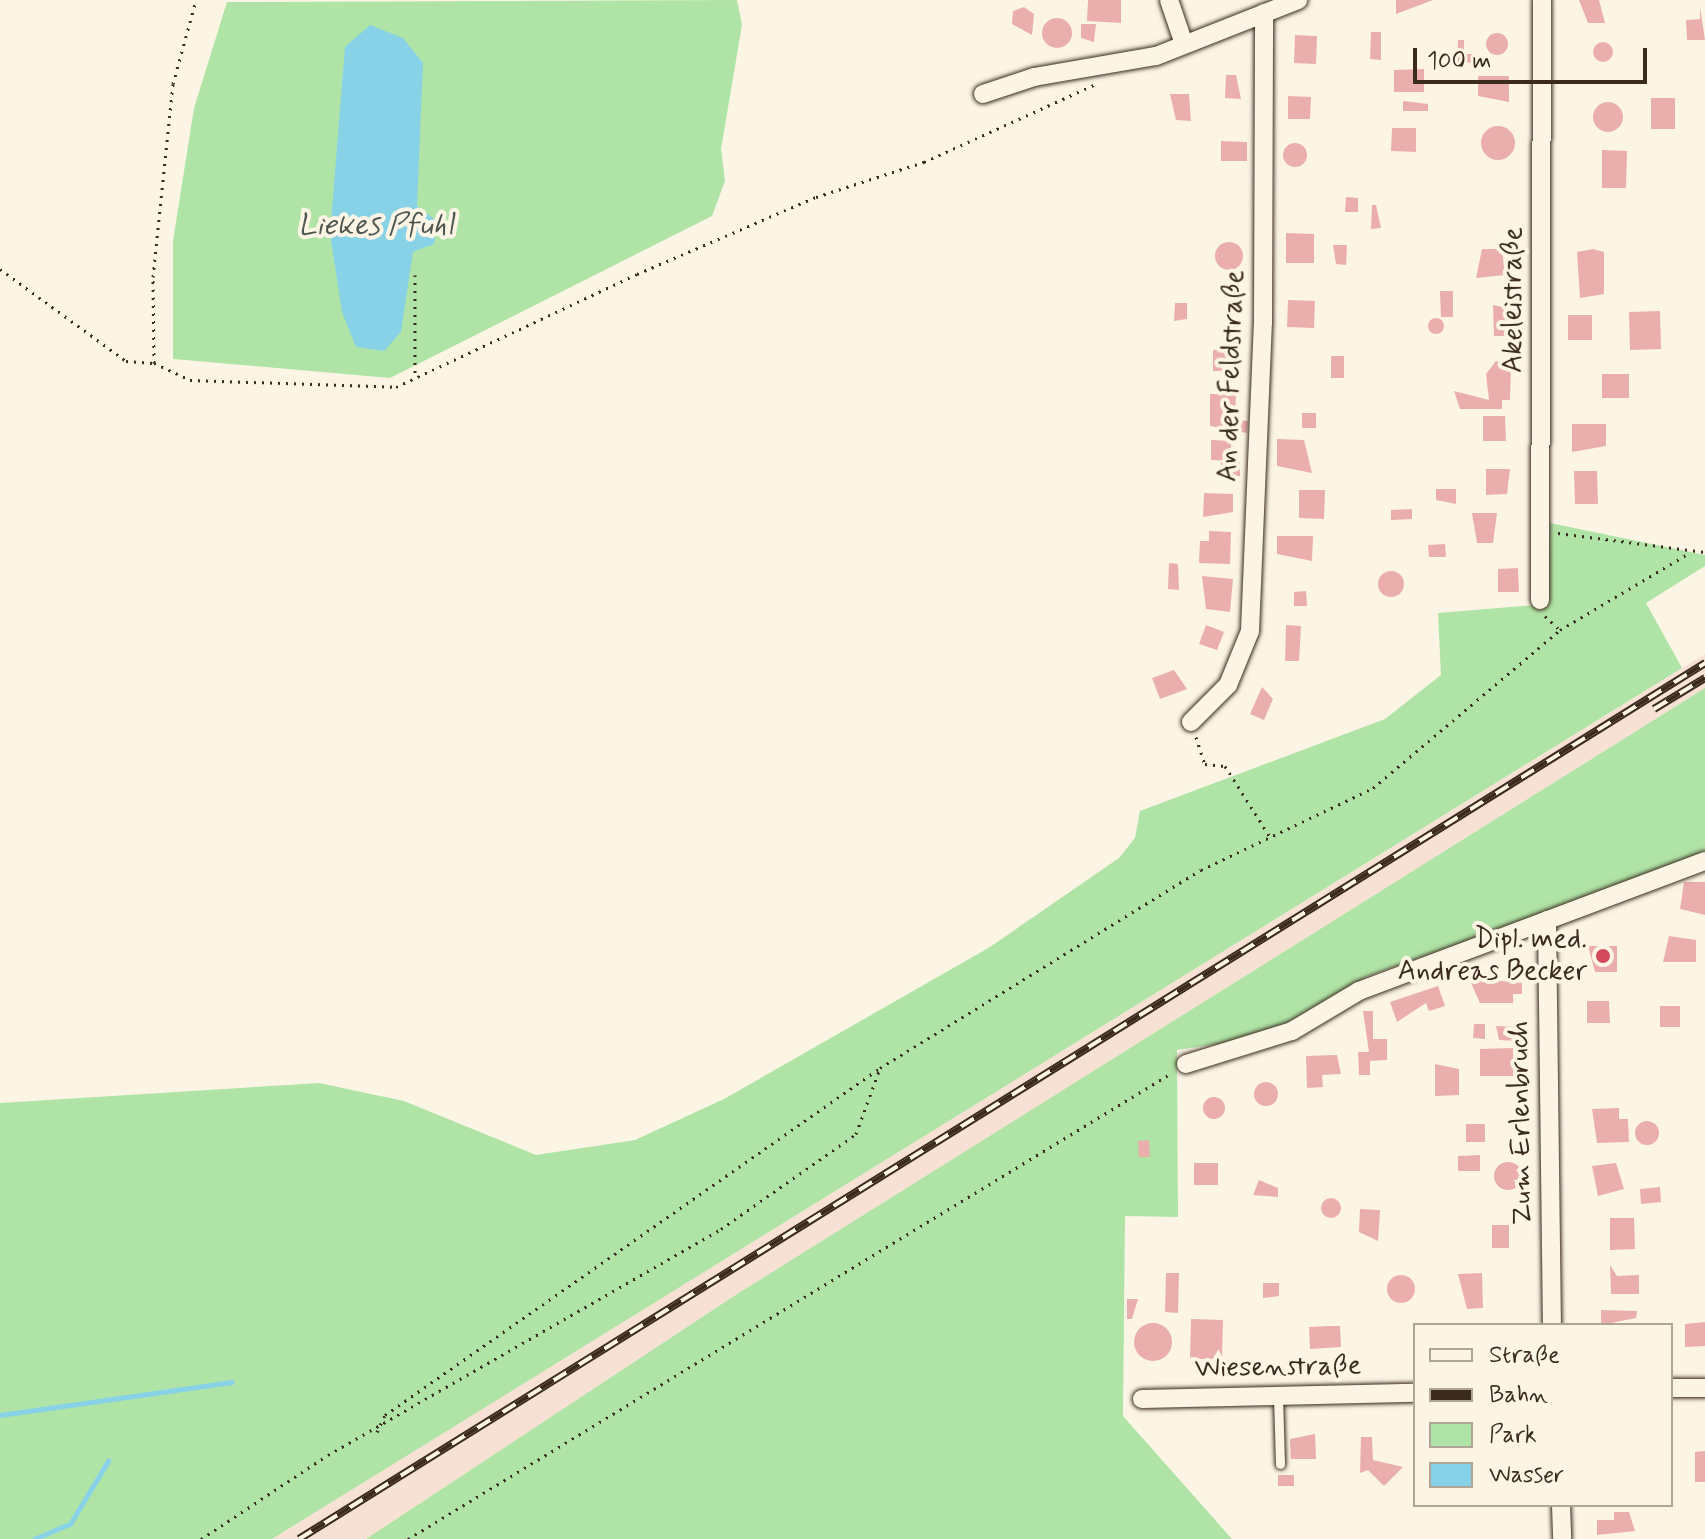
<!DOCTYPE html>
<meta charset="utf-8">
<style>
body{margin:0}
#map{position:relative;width:1705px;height:1539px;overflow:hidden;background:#fcf5e5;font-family:Mynerve,sans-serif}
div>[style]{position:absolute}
.built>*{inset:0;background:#f7e0d4}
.green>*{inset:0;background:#b0e4a6}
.water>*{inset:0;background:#88d2e8}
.stream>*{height:5px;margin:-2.5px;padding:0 2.5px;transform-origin:2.5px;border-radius:2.5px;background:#88d2e8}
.building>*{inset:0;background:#eaafac}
.round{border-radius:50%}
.path>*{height:3px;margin-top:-1.5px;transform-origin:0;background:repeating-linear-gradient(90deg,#3b2a1e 0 2px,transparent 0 8px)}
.roads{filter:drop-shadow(0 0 2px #3b2a1e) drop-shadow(0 0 2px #3b2a1e)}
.lane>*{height:9px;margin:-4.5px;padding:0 4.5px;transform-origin:4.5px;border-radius:4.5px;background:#fcf5e5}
.street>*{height:18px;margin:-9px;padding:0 9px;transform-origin:9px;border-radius:9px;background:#fcf5e5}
.rail>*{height:8px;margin-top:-4px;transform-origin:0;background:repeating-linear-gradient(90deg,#fcf5e5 0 15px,#3b2a1e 0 30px);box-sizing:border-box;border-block:2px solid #3b2a1e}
.dots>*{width:22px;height:22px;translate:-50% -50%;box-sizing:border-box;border:4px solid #fcf5e5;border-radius:50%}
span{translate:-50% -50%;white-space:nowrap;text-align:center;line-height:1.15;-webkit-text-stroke:8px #fcf5e5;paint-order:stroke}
.street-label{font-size:28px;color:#3b2a1e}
.poi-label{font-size:28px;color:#3b2a1e}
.right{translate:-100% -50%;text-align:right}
.water-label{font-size:30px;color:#4e5450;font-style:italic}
.legend{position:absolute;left:1413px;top:1323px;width:260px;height:184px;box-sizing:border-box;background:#fcf5e5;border:2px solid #afa495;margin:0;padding:10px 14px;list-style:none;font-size:24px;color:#3b2a1e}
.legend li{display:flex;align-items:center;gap:16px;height:40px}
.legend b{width:40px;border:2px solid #afa495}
.scale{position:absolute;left:1413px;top:48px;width:234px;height:36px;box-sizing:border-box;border:4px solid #3b2a1e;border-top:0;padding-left:10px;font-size:24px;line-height:28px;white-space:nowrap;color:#3b2a1e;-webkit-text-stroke:6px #fcf5e5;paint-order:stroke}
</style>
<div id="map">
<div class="built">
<i style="clip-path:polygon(1705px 654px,1705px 688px,734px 1296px,366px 1539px,272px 1539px)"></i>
</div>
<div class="green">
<i style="clip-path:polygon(737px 0,742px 25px,721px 149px,725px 181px,712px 216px,390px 378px,173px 359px,173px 241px,194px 108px,227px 2px)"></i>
<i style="clip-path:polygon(1550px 523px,1705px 555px,1705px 566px,1646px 603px,1682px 668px,272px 1539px,0 1539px,0 1103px,319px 1083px,404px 1101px,536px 1155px,635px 1140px,724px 1099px,990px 947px,1119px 858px,1135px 838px,1140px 811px,1385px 719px,1441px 675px,1438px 613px,1547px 604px)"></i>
<i style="clip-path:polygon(1705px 688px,1705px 856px,1368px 976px,1260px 1038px,1177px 1050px,1178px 1217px,1125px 1216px,1123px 1416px,1232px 1539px,366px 1539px,734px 1296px)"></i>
</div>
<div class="water">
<i style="clip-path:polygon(370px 25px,403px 38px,423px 63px,417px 206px,438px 222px,434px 244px,413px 252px,401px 332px,384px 351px,356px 347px,342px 312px,330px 234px,345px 47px)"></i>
</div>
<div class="stream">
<i style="left:0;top:1415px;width:234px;rotate:-8.1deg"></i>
<i style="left:34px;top:1539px;width:39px;rotate:-23deg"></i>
<i style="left:70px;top:1524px;width:74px;rotate:-58.9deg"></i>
</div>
<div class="building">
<i style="clip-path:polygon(1088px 0,1121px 0,1121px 23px,1087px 21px)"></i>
<i style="clip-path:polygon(1396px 0,1433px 0,1396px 14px)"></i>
<i style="clip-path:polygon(1579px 0,1599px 0,1605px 23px,1588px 23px)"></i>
<i style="clip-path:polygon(1024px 7px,1034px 14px,1032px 35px,1012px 24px,1013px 11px)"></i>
<i style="clip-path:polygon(1700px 7px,1705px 40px,1687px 40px,1686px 20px,1700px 19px)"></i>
<i class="round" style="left:1042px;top:18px;width:30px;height:30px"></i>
<i style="clip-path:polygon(1081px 24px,1096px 24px,1094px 42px,1081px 38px)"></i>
<i style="clip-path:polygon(1371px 32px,1381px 32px,1381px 60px,1370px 59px)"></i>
<i class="round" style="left:1486px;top:33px;width:22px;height:22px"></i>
<i style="clip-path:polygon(1295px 35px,1317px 36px,1316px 64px,1294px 63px)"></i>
<i style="clip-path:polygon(1458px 40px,1464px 40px,1464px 54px,1476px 54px,1475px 63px,1457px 62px)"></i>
<i class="round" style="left:1593px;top:42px;width:20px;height:20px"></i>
<i style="clip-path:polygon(1424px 69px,1424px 92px,1394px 92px,1394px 70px)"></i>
<i style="clip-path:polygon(1226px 75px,1236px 75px,1241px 99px,1225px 98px)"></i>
<i style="clip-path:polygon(1478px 76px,1509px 76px,1509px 102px,1478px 96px)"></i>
<i style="clip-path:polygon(1170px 94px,1189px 94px,1191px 121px,1176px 120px)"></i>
<i style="clip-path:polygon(1288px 96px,1311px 97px,1310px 119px,1288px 119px)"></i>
<i style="clip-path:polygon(1651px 98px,1675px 98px,1675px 129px,1651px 129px)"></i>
<i style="clip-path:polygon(1403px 101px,1428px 104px,1428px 111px,1403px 111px)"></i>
<i class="round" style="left:1593px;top:102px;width:30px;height:30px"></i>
<i class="round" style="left:1481px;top:126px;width:34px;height:34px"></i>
<i style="clip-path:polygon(1392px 128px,1416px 128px,1416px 152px,1391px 151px)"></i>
<i style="clip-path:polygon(1221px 141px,1247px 142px,1247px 161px,1221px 161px)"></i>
<i class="round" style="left:1283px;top:143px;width:24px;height:24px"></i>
<i style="clip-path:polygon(1602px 150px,1627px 151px,1626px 188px,1602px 188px)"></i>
<i style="clip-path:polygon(1346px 197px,1358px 198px,1358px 212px,1345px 212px)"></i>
<i style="clip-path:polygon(1372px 205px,1376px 205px,1381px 228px,1371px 229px)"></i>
<i style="clip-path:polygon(1286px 233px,1314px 234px,1314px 263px,1286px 263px)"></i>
<i class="round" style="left:1215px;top:242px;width:28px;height:28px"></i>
<i style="clip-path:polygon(1333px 245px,1347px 245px,1346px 265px,1336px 264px)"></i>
<i style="clip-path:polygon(1482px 249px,1502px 249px,1505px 275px,1476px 278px)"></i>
<i style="clip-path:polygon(1593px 249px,1604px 252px,1604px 294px,1580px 298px,1577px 252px)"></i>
<i style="clip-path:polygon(1440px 291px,1453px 291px,1453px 317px,1441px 317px)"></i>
<i style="clip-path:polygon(1288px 300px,1315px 301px,1314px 328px,1287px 327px)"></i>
<i style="clip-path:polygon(1175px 303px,1187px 303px,1187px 319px,1174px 321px)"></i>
<i style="clip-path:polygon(1493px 305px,1515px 309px,1515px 336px,1494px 336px)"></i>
<i style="clip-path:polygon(1660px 311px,1661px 349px,1630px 350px,1629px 312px)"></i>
<i style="clip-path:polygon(1568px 315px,1592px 315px,1592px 340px,1568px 340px)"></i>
<i class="round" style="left:1428px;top:318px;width:16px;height:16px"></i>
<i style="clip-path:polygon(1213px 350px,1232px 350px,1232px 371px,1213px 371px)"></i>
<i style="clip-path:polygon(1331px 356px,1344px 356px,1344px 378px,1331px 378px)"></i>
<i style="clip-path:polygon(1496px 361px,1511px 367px,1510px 400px,1502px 400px,1502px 409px,1460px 409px,1454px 391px,1489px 400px,1486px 374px)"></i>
<i style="clip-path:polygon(1602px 374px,1629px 374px,1629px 398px,1602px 398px)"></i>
<i style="clip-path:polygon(1210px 394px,1236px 394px,1235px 420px,1248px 421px,1247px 433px,1210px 426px)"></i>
<i style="clip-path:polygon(1302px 413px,1316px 413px,1316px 428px,1302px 428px)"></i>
<i style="clip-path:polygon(1483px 416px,1505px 416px,1506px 441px,1483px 441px)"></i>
<i style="clip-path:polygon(1572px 424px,1606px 424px,1606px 446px,1572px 452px)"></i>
<i style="clip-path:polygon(1277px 439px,1304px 440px,1312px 473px,1277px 466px)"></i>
<i style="clip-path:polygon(1211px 440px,1231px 441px,1231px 461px,1211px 460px)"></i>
<i style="clip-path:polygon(1221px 462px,1240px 462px,1240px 476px,1221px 476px)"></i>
<i style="clip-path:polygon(1486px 469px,1510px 469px,1507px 494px,1486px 495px)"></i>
<i style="clip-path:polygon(1574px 471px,1597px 471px,1598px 504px,1575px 504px)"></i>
<i style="clip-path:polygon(1436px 489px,1456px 489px,1456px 504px,1436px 500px)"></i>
<i style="clip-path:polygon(1299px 490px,1325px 490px,1324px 519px,1299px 518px)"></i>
<i style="clip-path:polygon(1204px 493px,1233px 494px,1233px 512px,1203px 517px)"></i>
<i style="clip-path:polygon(1412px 509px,1412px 519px,1391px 520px,1391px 510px)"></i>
<i style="clip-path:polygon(1472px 513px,1497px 513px,1493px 543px,1477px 543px)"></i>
<i style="clip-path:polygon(1209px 531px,1231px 532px,1230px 564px,1199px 563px,1200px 541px,1209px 541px)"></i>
<i style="clip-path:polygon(1277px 536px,1313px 536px,1312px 561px,1277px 554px)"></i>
<i style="clip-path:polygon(1445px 544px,1446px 557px,1429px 557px,1428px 545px)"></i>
<i style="clip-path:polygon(1169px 563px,1178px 564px,1179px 590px,1168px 589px)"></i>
<i style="clip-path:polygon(1518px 568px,1519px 592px,1498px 592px,1498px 569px)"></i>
<i class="round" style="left:1378px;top:571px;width:26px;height:26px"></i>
<i style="clip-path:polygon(1202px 576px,1233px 579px,1230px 612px,1206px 609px)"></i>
<i style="clip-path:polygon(1306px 591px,1307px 606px,1294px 606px,1294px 592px)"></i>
<i style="clip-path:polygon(1206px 625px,1224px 632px,1217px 650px,1199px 644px)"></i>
<i style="clip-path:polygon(1286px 625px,1301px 626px,1299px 661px,1285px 661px)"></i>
<i style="clip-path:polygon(1174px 670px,1187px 689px,1160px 699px,1152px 678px)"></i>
<i style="clip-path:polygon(1262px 687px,1273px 699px,1264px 720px,1250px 714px)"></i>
<i style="clip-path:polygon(1684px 882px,1705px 882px,1705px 915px,1680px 909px)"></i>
<i style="clip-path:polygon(1669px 936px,1696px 940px,1696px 962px,1663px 962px)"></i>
<i style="clip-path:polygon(1588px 946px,1617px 946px,1617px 972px,1595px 972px)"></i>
<i style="clip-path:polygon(1480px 979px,1522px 983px,1522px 994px,1513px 994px,1513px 1003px,1480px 1003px,1471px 983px)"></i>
<i style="clip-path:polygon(1438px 986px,1445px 1006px,1429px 1011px,1426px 1003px,1397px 1022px,1390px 1002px)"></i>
<i style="clip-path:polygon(1587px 1001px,1609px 1001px,1610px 1023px,1587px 1023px)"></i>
<i style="clip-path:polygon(1660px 1006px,1680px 1006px,1680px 1027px,1660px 1027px)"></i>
<i style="clip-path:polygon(1363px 1011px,1373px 1011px,1373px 1039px,1387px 1039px,1387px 1060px,1370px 1061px,1370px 1075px,1359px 1075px,1358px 1052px,1369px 1052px)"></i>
<i style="clip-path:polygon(1474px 1024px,1485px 1024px,1485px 1039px,1473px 1038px)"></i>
<i style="clip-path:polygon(1496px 1026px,1518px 1027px,1518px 1041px,1499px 1040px)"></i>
<i style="clip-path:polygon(1513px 1048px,1513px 1076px,1480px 1076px,1480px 1049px)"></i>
<i style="clip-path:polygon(1306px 1056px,1337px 1055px,1341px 1074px,1322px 1075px,1323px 1087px,1307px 1088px)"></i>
<i style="clip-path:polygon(1435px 1064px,1459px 1069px,1459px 1095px,1435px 1096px)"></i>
<i class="round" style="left:1254px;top:1082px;width:24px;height:24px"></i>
<i class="round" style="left:1203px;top:1097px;width:22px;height:22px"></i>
<i style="clip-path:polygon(1619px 1108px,1619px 1119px,1628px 1119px,1629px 1142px,1597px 1143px,1592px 1109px)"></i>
<i class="round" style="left:1635px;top:1121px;width:24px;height:24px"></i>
<i style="clip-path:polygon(1466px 1124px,1485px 1124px,1485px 1142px,1466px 1142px)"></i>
<i style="clip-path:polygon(1149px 1140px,1150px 1157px,1139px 1157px,1138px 1141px)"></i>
<i style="clip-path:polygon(1480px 1155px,1480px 1171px,1458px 1171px,1458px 1156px)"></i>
<i class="round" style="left:1494px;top:1162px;width:28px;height:28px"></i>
<i style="clip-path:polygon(1194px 1163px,1218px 1163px,1218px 1185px,1194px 1185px)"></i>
<i style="clip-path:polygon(1616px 1163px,1624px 1189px,1598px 1196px,1592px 1166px)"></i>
<i style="clip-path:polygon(1259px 1180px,1278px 1188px,1278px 1197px,1253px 1195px)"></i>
<i style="clip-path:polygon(1660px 1187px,1661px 1202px,1641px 1204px,1640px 1189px)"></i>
<i class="round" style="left:1321px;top:1198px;width:20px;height:20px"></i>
<i style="clip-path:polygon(1360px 1209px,1380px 1210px,1378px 1241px,1359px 1232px)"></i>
<i style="clip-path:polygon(1610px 1218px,1634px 1218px,1635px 1249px,1610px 1250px)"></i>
<i style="clip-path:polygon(1492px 1225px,1509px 1225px,1509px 1248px,1492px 1248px)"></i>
<i style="clip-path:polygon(1610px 1265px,1617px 1276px,1639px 1275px,1639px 1294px,1611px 1294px)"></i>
<i style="clip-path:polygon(1166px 1273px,1179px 1273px,1178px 1313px,1165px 1312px)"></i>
<i style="clip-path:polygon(1482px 1273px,1483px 1308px,1467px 1309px,1458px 1274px)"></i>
<i class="round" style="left:1387px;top:1275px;width:28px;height:28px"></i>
<i style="clip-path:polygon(1263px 1283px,1279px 1283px,1279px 1296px,1263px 1298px)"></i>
<i style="clip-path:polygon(1127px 1299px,1138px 1299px,1132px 1319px,1127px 1319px)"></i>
<i style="clip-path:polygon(1601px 1310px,1637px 1311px,1636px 1318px,1601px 1325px)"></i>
<i style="clip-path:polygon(1191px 1319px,1223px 1320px,1222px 1359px,1190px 1359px)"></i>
<i style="clip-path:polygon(1705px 1322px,1705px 1346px,1685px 1347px,1685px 1324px)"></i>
<i class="round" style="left:1134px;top:1323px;width:38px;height:38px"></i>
<i style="clip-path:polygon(1329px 1326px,1340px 1326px,1341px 1347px,1310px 1349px,1309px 1327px)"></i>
<i style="clip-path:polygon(1315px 1434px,1316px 1459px,1291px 1459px,1290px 1439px)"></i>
<i style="clip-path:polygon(1361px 1437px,1372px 1437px,1373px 1460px,1403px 1467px,1384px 1486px,1368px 1470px,1360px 1473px)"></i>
<i style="clip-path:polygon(1705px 1451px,1705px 1482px,1695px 1482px,1695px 1452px)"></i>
<i style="clip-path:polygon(1278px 1475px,1294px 1475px,1294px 1486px,1278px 1486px)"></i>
<i style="clip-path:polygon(1614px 1512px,1629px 1512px,1635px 1531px,1597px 1535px,1597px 1520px,1614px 1520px)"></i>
</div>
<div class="path">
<i style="left:0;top:269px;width:156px;rotate:36.1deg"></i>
<i style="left:126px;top:361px;width:28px;rotate:4deg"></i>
<i style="left:154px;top:363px;width:40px;rotate:25deg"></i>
<i style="left:190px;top:380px;width:206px;rotate:1.9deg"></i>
<i style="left:396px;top:387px;width:266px;rotate:-25.1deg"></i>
<i style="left:637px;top:274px;width:195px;rotate:-23.3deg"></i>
<i style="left:816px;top:197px;width:114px;rotate:-18deg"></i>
<i style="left:924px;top:162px;width:189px;rotate:-24.4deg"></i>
<i style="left:415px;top:275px;width:103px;rotate:90deg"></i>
<i style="left:154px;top:363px;width:86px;rotate:-90.7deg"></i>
<i style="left:153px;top:277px;width:194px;rotate:-84.1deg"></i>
<i style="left:173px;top:84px;width:87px;rotate:-74.7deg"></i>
<i style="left:1558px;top:533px;width:148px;rotate:7.4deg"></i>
<i style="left:1545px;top:616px;width:21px;rotate:43deg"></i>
<i style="left:1196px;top:737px;width:28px;rotate:72deg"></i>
<i style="left:1205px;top:764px;width:20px;rotate:6deg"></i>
<i style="left:1225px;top:766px;width:84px;rotate:57.6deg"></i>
<i style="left:377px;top:1432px;width:19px;rotate:-65deg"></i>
<i style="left:385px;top:1415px;width:605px;rotate:-35.03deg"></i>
<i style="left:201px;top:1539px;width:152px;rotate:-33.5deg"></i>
<i style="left:328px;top:1455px;width:453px;rotate:-29.9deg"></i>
<i style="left:721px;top:1229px;width:165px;rotate:-35.1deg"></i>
<i style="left:856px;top:1134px;width:70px;rotate:-70deg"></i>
<i style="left:880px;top:1068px;width:377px;rotate:-31.7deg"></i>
<i style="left:1201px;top:870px;width:191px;rotate:-25.5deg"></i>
<i style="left:1373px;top:788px;width:245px;rotate:-40.2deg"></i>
<i style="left:1560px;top:630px;width:150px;rotate:-30.8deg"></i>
<i style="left:408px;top:1539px;width:896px;rotate:-31.4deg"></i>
</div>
<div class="roads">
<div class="lane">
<i style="left:1278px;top:1396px;width:68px;rotate:88.3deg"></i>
</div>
<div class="street">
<i style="left:1169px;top:0;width:46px;rotate:71.2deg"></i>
<i style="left:983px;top:94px;width:54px;rotate:-18.4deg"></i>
<i style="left:1034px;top:77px;width:124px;rotate:-9.8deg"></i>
<i style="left:1156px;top:56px;width:153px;rotate:-21.5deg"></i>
<i style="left:1540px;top:600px;width:600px;rotate:-89.81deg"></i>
<i style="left:1191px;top:722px;width:52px;rotate:-45deg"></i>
<i style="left:1228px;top:685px;width:58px;rotate:-67.8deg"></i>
<i style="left:1250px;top:631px;width:308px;rotate:-87.6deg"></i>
<i style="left:1263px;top:323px;width:310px;rotate:-89.8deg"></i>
<i style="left:1547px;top:920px;width:405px;rotate:89.3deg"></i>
<i style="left:1186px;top:1064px;width:111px;rotate:-17.3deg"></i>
<i style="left:1292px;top:1031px;width:78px;rotate:-30.8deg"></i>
<i style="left:1359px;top:991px;width:370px;rotate:-20.6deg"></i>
<i style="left:1671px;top:1388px;width:34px"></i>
<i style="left:1142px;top:1399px;width:273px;rotate:-1.3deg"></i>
<i style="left:1561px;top:1505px;width:34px;rotate:88deg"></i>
</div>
</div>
<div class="rail">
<i style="left:1654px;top:709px;width:60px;rotate:-31.3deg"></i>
<i style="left:299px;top:1539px;width:1657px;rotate:-31.92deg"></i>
</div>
<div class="dots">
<i style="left:1603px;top:956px;background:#d1495b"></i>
</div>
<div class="street-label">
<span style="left:1514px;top:300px;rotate:-90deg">Akeleistraße</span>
<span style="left:1232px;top:376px;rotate:-88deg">An der Feldstraße</span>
<span style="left:1522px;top:1123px;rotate:-91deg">Zum Erlenbruch</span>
<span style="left:1278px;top:1368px;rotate:-1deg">Wiesenstraße</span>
</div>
<div class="poi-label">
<span class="right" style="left:1587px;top:956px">Dipl. med.<br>Andreas Becker</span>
</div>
<div class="water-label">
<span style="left:376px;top:226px">Liekes Pfuhl</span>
</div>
<ul class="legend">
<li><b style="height:10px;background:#fcf5e5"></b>Straße</li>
<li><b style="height:10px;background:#3b2a1e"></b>Bahn</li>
<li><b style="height:22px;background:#b0e4a6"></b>Park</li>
<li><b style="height:22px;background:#88d2e8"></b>Wasser</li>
</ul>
<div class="scale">100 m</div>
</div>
